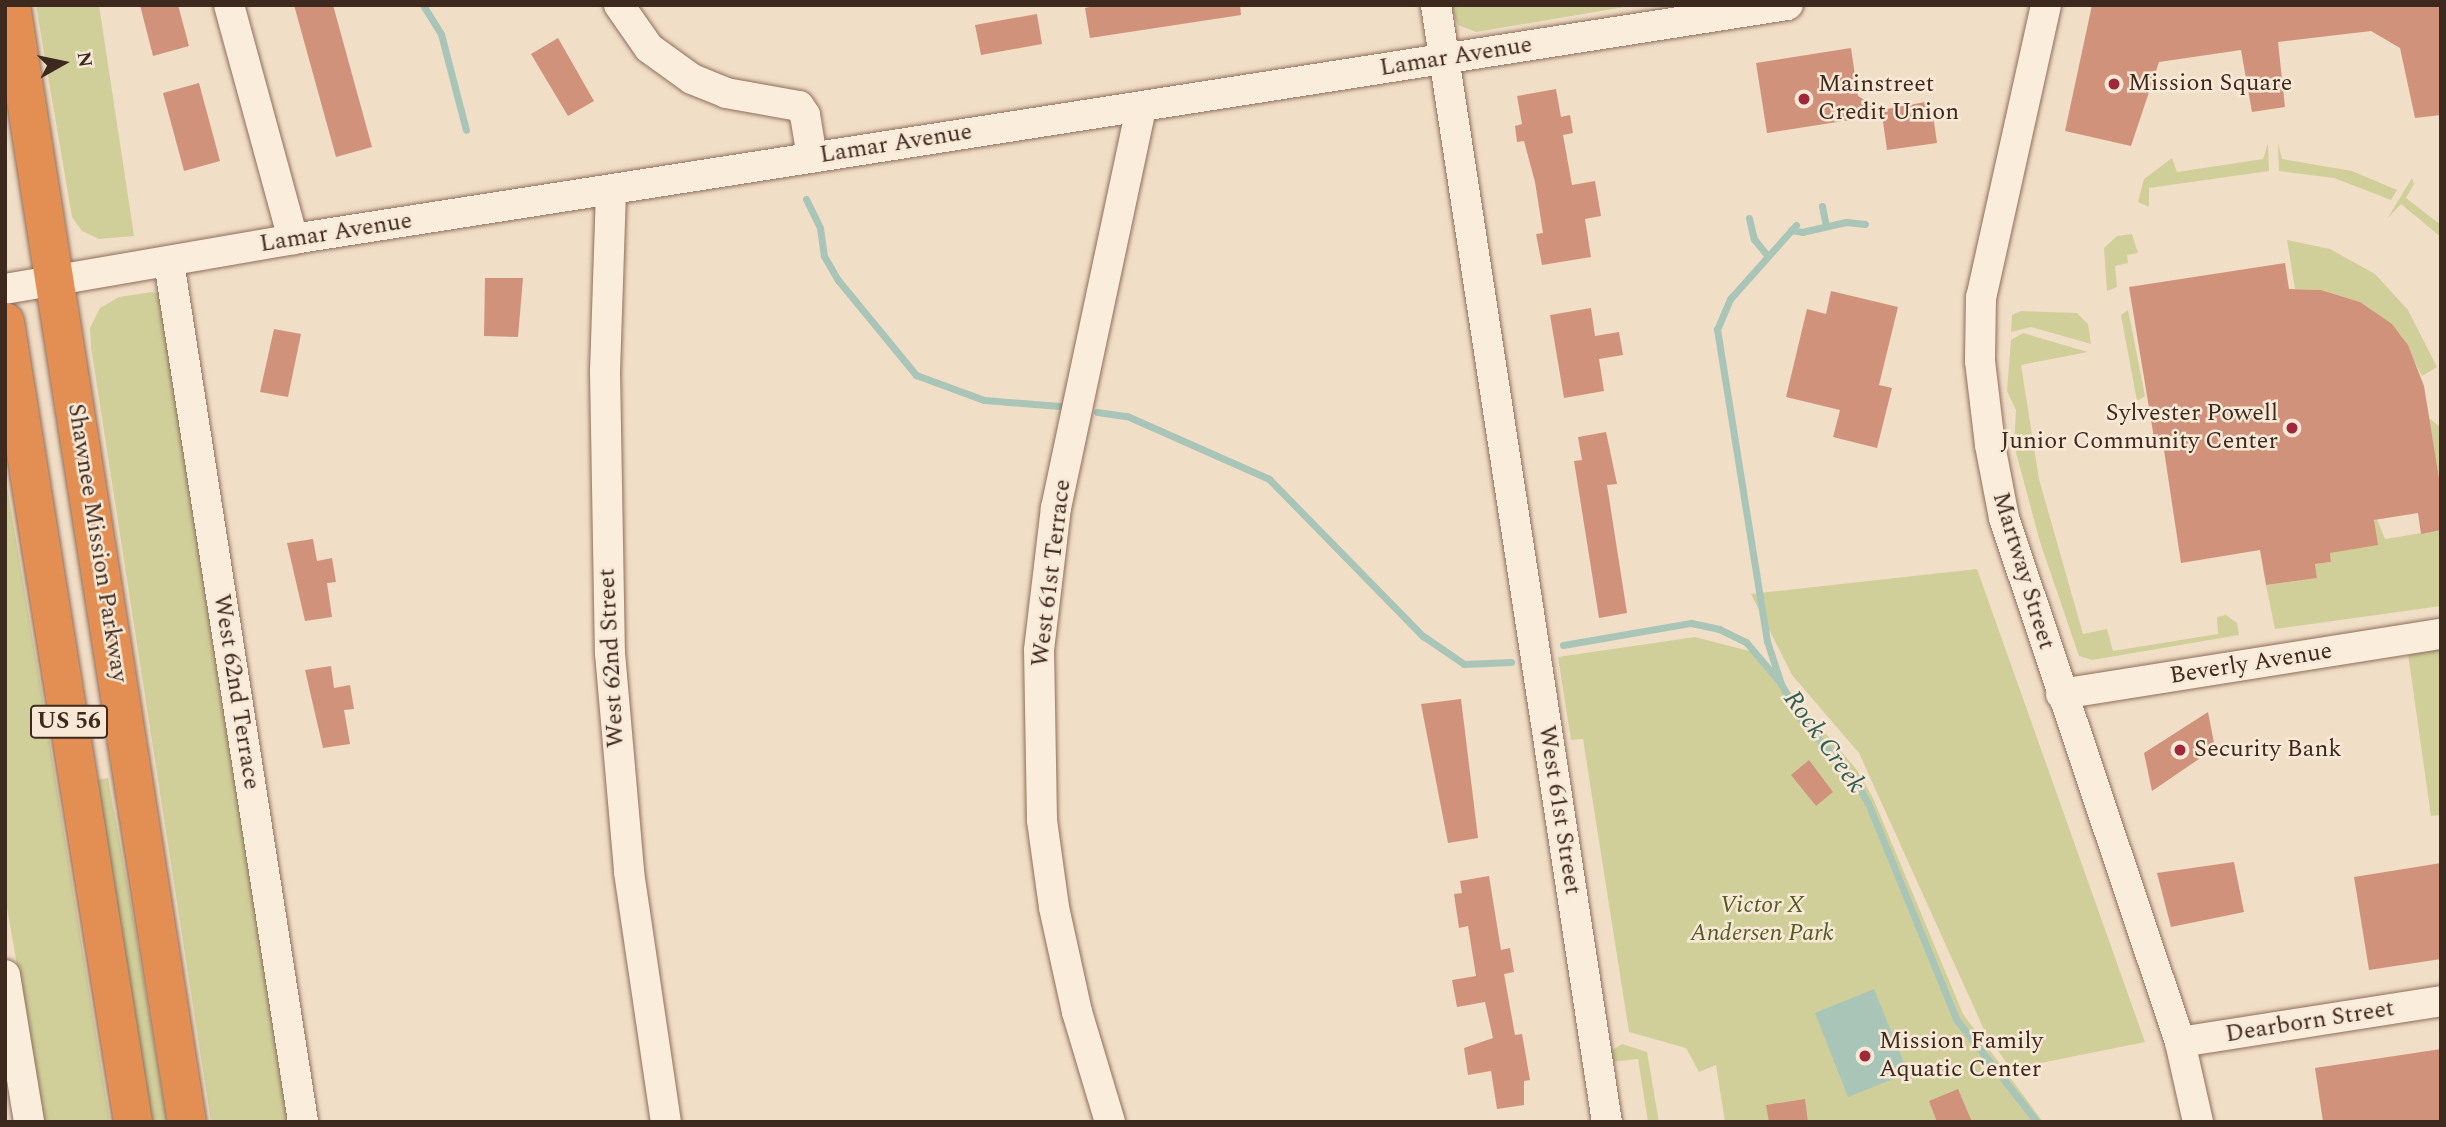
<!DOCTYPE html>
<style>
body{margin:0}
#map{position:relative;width:2446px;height:1127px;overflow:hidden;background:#f1dec7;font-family:Spectral,serif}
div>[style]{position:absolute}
.green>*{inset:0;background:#d0cf9a}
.water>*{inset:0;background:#a8c5b8}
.stream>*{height:7px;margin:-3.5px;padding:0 3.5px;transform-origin:3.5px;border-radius:3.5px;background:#a8c5b8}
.building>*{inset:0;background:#d1927b}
.roads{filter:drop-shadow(0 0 2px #8e6e5b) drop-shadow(0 0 2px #8e6e5b)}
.minor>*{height:30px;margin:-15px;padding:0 15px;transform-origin:15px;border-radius:15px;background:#fbeddb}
.highway>*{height:38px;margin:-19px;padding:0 19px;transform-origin:19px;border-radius:19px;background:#e38f54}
.dots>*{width:19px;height:19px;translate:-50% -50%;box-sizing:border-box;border:4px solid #f8e9d7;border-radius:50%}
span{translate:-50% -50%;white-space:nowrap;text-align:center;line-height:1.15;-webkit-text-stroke:5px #f8e9d7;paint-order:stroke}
.shield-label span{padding:2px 5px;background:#f8e9d7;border:2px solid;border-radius:5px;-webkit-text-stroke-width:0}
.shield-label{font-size:23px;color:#3e291f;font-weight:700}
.street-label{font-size:24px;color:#3e291f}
.poi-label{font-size:24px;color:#3e291f}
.left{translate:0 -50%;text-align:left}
.right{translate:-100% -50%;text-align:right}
.park-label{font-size:24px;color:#565b25;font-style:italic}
.water-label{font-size:26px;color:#2e5e54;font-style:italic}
.frame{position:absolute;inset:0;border:7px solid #3e291f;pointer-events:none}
.north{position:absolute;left:28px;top:28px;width:70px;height:70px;-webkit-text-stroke:5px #f8e9d7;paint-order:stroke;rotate:81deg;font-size:19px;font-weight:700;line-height:28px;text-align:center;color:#3e291f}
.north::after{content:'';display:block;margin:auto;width:24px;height:32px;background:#3e291f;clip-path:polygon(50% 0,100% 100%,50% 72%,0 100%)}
</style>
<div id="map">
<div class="green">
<i style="clip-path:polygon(36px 5px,99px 5px,134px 236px,99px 239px,82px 231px,72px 217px)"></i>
<i style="clip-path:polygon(1450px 5px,1636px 5px,1476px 32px,1458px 25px)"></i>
<i style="clip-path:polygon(2268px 143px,2269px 171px,2149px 188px,2149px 207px,2138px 202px,2144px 179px,2172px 158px,2177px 172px,2263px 159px)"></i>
<i style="clip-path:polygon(2278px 143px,2282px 159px,2352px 171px,2397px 190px,2391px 200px,2334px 178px,2279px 171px)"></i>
<i style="clip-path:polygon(2412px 178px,2414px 184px,2406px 198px,2441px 225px,2441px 237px,2401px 204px,2387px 219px)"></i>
<i style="clip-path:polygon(2132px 234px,2138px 253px,2127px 255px,2128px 263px,2115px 266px,2117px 287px,2107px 291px,2104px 248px,2117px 236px)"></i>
<i style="clip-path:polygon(2287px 240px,2330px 249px,2375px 274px,2408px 310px,2437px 367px,2422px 376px,2401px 335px,2360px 302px,2321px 290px,2295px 289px)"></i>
<i style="clip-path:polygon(152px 292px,160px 294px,295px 1122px,211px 1122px,91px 347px,90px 328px,100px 308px,119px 297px)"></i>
<i style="clip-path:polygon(2128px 310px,2145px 396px,2137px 401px,2121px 315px)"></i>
<i style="clip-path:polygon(2021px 311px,2077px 313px,2088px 324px,2091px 344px,2031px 327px,2011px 332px,2012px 315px)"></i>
<i style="clip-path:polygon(2023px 333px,2088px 352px,2021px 365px,2039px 479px,2083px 634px,2107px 629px,2113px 651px,2218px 634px,2217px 617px,2226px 615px,2237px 623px,2239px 635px,2092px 660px,2079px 656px,2040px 542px,2014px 445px,2016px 410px,2007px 391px,2011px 340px)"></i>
<i style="clip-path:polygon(2429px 418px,2441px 428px,2441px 490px)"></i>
<i style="clip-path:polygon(5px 474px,43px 700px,110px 1122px,45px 1122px,5px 897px)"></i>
<i style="clip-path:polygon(2377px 519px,2385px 539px,2441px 530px,2441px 606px,2275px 629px,2266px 585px,2317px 578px,2315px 564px,2331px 562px,2330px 553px)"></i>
<i style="clip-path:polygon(1977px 569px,2145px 1042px,2011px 1069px,1986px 1034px,1859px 753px,1792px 675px,1751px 594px)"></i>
<i style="clip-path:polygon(1695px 637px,1757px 653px,1857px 770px,1873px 798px,1963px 1014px,2043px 1122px,1725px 1122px,1716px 1065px,1699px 1072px,1686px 1048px,1629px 1032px,1583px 739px,1571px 740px,1558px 657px)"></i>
<i style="clip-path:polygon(2441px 649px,2441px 815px,2431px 816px,2408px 654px)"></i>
<i style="clip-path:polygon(108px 778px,130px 898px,167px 1122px,151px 1122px,97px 780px)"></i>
<i style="clip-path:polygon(1622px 1044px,1647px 1052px,1659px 1122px,1648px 1122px,1638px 1059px,1612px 1062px,1611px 1051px)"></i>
</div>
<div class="water">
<i style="clip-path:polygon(1874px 989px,1908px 1073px,1848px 1097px,1815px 1013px)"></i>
</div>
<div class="stream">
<i style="left:423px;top:5px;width:34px;rotate:58deg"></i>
<i style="left:441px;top:34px;width:99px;rotate:75.4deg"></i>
<i style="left:806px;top:199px;width:32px;rotate:64deg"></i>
<i style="left:820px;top:228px;width:28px;rotate:82deg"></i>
<i style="left:824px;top:256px;width:28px;rotate:60deg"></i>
<i style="left:838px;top:280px;width:123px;rotate:50.6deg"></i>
<i style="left:916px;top:375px;width:72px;rotate:20.2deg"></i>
<i style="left:984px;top:400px;width:76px;rotate:4.5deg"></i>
<i style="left:1822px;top:206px;width:20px;rotate:79deg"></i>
<i style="left:1749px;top:218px;width:22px;rotate:77deg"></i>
<i style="left:1754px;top:239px;width:22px;rotate:51deg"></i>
<i style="left:1796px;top:225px;width:99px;rotate:131.7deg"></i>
<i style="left:1730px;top:299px;width:33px;rotate:113deg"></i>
<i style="left:1717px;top:329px;width:316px;rotate:80.9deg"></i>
<i style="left:1767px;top:641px;width:45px;rotate:72deg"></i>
<i style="left:1781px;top:684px;width:40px;rotate:60.3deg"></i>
<i style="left:1801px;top:719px;width:79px;rotate:48.6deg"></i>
<i style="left:1853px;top:778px;width:29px;rotate:59deg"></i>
<i style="left:1868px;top:803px;width:233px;rotate:67.8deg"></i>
<i style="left:1956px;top:1019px;width:131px;rotate:51.8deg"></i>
<i style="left:1791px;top:230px;width:11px;rotate:10deg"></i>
<i style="left:1802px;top:232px;width:45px;rotate:-12.8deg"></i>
<i style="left:1846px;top:222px;width:19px;rotate:6deg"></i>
<i style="left:1097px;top:412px;width:30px;rotate:8deg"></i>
<i style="left:1127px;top:416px;width:155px;rotate:23.9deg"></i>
<i style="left:1269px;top:479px;width:220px;rotate:45.6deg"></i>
<i style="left:1423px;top:636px;width:50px;rotate:34.3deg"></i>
<i style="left:1464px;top:664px;width:47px;rotate:-2.4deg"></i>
<i style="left:1563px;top:645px;width:130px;rotate:-9.8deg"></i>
<i style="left:1691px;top:623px;width:29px;rotate:12deg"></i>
<i style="left:1719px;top:629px;width:30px;rotate:26deg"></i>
<i style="left:1746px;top:642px;width:51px;rotate:49.8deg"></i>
</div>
<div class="building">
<i style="clip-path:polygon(140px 5px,178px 5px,189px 46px,153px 56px)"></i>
<i style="clip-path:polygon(294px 5px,333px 5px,372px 147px,336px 157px)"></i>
<i style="clip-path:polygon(1099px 5px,1240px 5px,1241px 15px,1090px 38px,1085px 8px)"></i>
<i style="clip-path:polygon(2092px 5px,2441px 5px,2441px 115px,2415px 118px,2400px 48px,2371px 31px,2278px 42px,2285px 107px,2252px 112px,2241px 50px,2159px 62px,2131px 146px,2065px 131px)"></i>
<i style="clip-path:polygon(1037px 14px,1042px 44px,981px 55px,975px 25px)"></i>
<i style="clip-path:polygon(558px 38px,594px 101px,568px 116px,531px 54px)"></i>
<i style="clip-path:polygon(1851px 48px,1858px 96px,1881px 110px,1931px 101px,1937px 143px,1887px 150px,1882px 115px,1767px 133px,1756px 63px)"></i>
<i style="clip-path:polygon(199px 83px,220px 161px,184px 171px,163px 93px)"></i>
<i style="clip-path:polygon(1556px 89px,1561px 117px,1570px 115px,1573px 133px,1563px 135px,1572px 185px,1595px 181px,1601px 216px,1585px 219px,1591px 257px,1542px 265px,1536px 234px,1543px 233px,1535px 182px,1524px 141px,1517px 142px,1515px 126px,1522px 124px,1517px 96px)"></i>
<i style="clip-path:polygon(2285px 263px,2289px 289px,2321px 290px,2360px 302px,2392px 324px,2408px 345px,2424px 386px,2441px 490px,2441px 530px,2421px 534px,2418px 513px,2374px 520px,2378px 545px,2330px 553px,2331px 562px,2315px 564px,2317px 578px,2266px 585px,2260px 550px,2181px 563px,2162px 437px,2154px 438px,2129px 287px)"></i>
<i style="clip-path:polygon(485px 278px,523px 278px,518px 337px,484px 336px)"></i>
<i style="clip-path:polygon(1831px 291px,1898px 307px,1879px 385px,1892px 388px,1877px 448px,1833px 437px,1840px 410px,1786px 397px,1807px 309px,1826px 314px)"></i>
<i style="clip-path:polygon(1591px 308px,1595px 336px,1619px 332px,1623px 355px,1599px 359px,1604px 391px,1564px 398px,1550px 315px)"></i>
<i style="clip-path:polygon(274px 329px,301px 334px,288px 397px,260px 392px)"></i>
<i style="clip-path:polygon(1606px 432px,1617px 484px,1607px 485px,1627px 613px,1599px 618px,1574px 461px,1582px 460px,1578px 437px)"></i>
<i style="clip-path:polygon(313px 539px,317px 561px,332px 558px,336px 582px,327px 583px,332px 617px,305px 621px,287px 543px)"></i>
<i style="clip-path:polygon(331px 666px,334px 688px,350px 685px,354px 709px,344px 710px,350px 744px,323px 748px,305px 670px)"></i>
<i style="clip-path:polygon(1461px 699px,1478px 838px,1448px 843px,1421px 704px)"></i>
<i style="clip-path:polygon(2208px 712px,2215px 748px,2152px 791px,2144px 753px)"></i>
<i style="clip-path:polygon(1809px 760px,1833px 792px,1816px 806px,1791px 775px)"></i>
<i style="clip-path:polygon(2234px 862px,2244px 912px,2171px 927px,2157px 873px)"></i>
<i style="clip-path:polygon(2441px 863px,2441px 959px,2369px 970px,2354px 877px)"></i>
<i style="clip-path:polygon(1489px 876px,1501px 950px,1510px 948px,1514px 972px,1504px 974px,1515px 1035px,1522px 1034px,1530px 1080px,1524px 1081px,1524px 1105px,1497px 1109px,1491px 1071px,1468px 1075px,1464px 1048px,1493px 1038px,1485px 1002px,1457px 1007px,1452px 980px,1476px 976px,1468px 926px,1459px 928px,1454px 894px,1462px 893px,1460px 881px)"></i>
<i style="clip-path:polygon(2441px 1049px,2441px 1122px,2323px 1122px,2315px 1068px)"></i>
<i style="clip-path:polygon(1958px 1089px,1972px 1122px,1937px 1122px,1929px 1101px)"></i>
<i style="clip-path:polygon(1805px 1099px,1808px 1122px,1769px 1122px,1766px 1105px)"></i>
</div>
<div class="roads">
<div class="minor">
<i style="left:229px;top:5px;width:243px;rotate:74.7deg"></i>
<i style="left:619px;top:5px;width:52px;rotate:55.1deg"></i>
<i style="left:649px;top:48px;width:53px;rotate:35.8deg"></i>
<i style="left:692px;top:79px;width:37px;rotate:22deg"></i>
<i style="left:726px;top:93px;width:74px;rotate:10.1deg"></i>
<i style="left:799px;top:106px;width:11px;rotate:56deg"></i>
<i style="left:805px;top:115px;width:43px;rotate:80.5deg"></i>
<i style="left:1436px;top:5px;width:1130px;rotate:81.3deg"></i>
<i style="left:2046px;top:5px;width:299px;rotate:102.5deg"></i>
<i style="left:1981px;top:297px;width:64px;rotate:90.9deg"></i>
<i style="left:1980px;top:361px;width:85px;rotate:83.2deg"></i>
<i style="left:1990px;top:445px;width:74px;rotate:79.1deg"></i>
<i style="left:2004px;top:518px;width:553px;rotate:71.43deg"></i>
<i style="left:2180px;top:1042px;width:82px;rotate:77.3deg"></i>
<i style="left:611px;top:191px;width:180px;rotate:91.9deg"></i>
<i style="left:605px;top:371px;width:282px;rotate:89deg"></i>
<i style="left:610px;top:653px;width:220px;rotate:85deg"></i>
<i style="left:629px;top:872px;width:253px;rotate:81.6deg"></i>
<i style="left:169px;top:262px;width:870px;rotate:81.14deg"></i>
<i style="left:5px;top:289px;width:292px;rotate:-9.8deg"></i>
<i style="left:293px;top:239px;width:1513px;rotate:-8.9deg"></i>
<i style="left:2061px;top:694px;width:385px;rotate:-9deg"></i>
<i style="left:5px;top:975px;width:149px;rotate:80.7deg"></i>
<i style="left:2180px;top:1042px;width:264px;rotate:-8.9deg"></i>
<i style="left:1110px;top:1122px;width:115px;rotate:-106.7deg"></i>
<i style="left:1077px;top:1012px;width:107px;rotate:-102.4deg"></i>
<i style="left:1054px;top:907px;width:88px;rotate:-97.9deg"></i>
<i style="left:1042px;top:820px;width:170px;rotate:-91deg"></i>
<i style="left:1039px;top:650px;width:143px;rotate:-83.2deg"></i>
<i style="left:1056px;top:508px;width:410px;rotate:-78deg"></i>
</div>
<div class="highway">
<i style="left:11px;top:5px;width:1131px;rotate:81.05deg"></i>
<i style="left:5px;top:322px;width:810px;rotate:80.91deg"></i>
</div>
</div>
<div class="dots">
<i style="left:2114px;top:84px;background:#a1273a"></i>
<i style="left:1804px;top:99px;background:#a1273a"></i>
<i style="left:2292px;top:428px;background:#a1273a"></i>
<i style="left:2180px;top:750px;background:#a1273a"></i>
<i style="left:1865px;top:1056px;background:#a1273a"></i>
</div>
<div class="shield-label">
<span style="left:69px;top:722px">US 56</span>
</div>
<div class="street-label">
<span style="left:1456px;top:57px;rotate:-9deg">Lamar Avenue</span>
<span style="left:896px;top:144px;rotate:-9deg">Lamar Avenue</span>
<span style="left:336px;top:233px;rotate:-9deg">Lamar Avenue</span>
<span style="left:97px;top:543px;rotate:81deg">Shawnee Mission Parkway</span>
<span style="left:2023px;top:571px;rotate:73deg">Martway Street</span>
<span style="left:1052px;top:573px;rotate:-83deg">West 61st Terrace</span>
<span style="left:612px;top:658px;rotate:-93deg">West 62nd Street</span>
<span style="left:2251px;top:664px;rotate:-9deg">Beverly Avenue</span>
<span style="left:236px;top:692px;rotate:81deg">West 62nd Terrace</span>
<span style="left:1559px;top:810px;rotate:81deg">West 61st Street</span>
<span style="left:2310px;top:1022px;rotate:-9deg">Dearborn Street</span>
</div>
<div class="poi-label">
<span class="left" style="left:2128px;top:84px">Mission Square</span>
<span class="left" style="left:1818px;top:99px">Mainstreet<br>Credit Union</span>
<span class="right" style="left:2278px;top:428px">Sylvester Powell<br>Junior Community Center</span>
<span class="left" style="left:2194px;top:750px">Security Bank</span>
<span class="left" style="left:1879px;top:1056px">Mission Family<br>Aquatic Center</span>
</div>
<div class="park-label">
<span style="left:1762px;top:920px">Victor X<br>Andersen Park</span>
</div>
<div class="water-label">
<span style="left:1824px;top:742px;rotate:54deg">Rock Creek</span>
</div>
<div class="frame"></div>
<div class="north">N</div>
</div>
